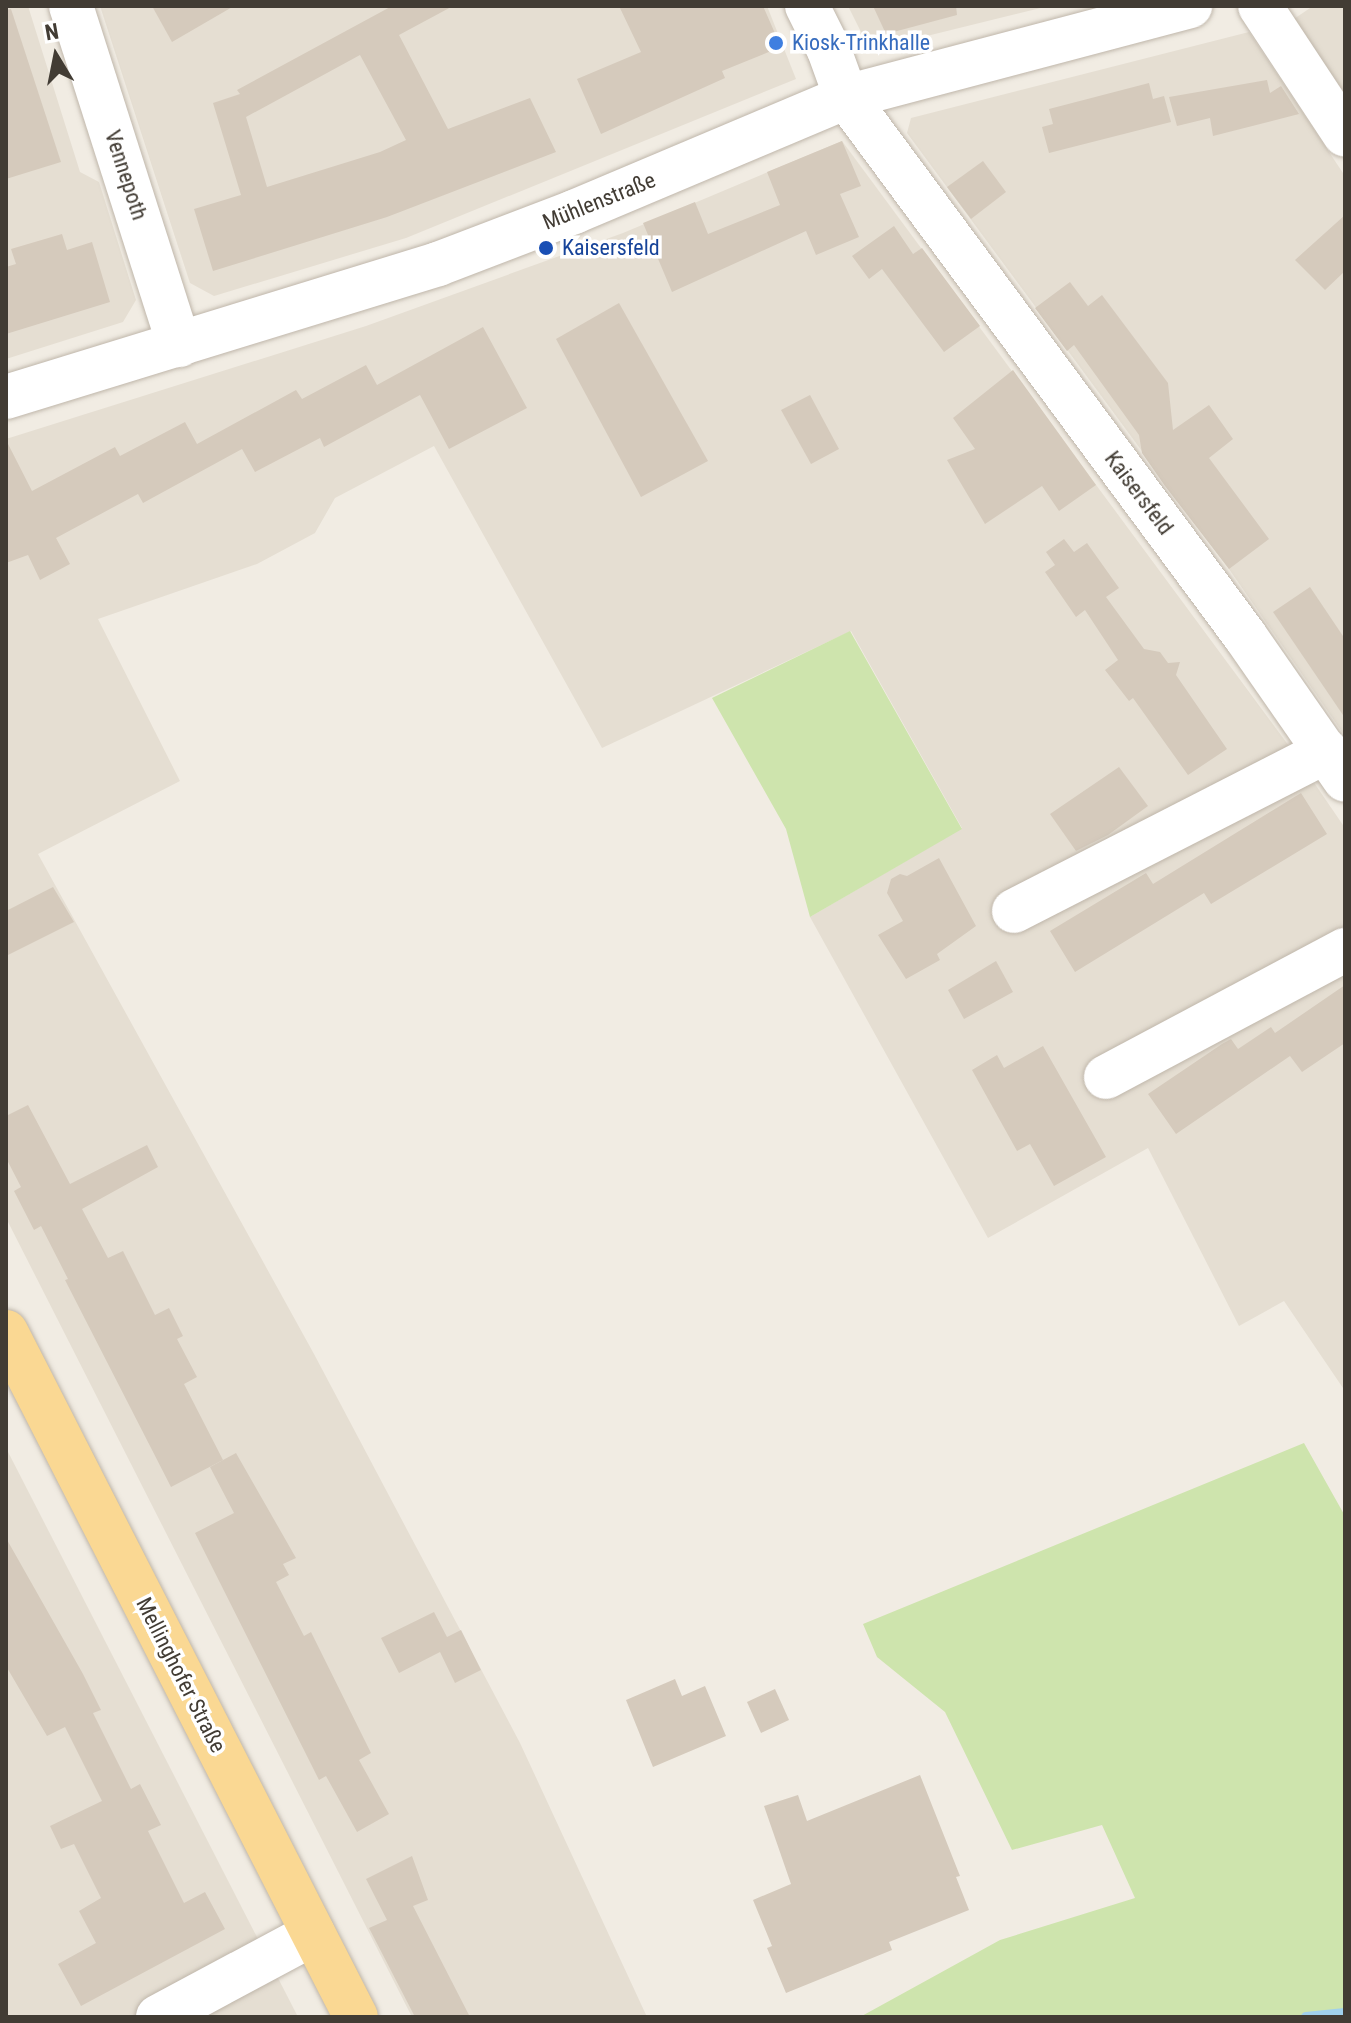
<!DOCTYPE html>
<meta charset="utf-8">
<style>
body{margin:0}
#map{position:relative;width:1351px;height:2023px;overflow:hidden;background:#f1ece3;font-family:"Roboto Condensed",sans-serif}
div>[style]{position:absolute}
.residential>*{inset:0;background:#e5ded2}
.green>*{inset:0;background:#cee4ad}
.stream>*{height:10px;margin:-5px;padding:0 5px;transform-origin:5px;border-radius:5px;background:#a1d1ec}
.building>*{inset:0;background:#d5cabc}
.roads{filter:drop-shadow(0 0 2px #bfb6aa) drop-shadow(0 0 2px #bfb6aa)}
.minor>*{height:44px;margin:-22px;padding:0 22px;transform-origin:22px;border-radius:22px;background:#fff}
.major>*{height:44px;margin:-22px;padding:0 22px;transform-origin:22px;border-radius:22px;background:#fad893}
.dots>*{width:22px;height:22px;translate:-50% -50%;box-sizing:border-box;border:4px solid #fff;border-radius:50%}
span{translate:-50% -50%;white-space:nowrap;text-align:center;line-height:1.15;-webkit-text-stroke:7px #fff;paint-order:stroke}
.shop-label{font-size:22px;color:#366cbe}
.left{translate:0 -50%;text-align:left}
.street-label{font-size:22px;color:#423c34}
.transit-label{font-size:22px;color:#164399}
.frame{position:absolute;inset:0;border:8px solid #423c34;pointer-events:none}
.north{position:absolute;left:16px;top:16px;width:80px;height:80px;-webkit-text-stroke:6px #fff;paint-order:stroke;rotate:350deg;font-size:22px;font-weight:700;line-height:32px;text-align:center;color:#423c34}
.north::after{content:'';display:block;margin:auto;width:28px;height:36px;background:#423c34;clip-path:polygon(50% 0,100% 100%,50% 72%,0 100%)}
</style>
<div id="map">
<div class="residential">
<i style="clip-path:polygon(6px 6px,28px 6px,80px 172px,99px 182px,136px 300px,123px 322px,6px 359px)"></i>
<i style="clip-path:polygon(100px 6px,767px 6px,796px 79px,406px 238px,214px 296px,190px 283px)"></i>
<i style="clip-path:polygon(848px 6px,1049px 6px,870px 50px)"></i>
<i style="clip-path:polygon(1313px 6px,1345px 6px,1345px 94px,1294px 19px)"></i>
<i style="clip-path:polygon(1249px 32px,1345px 176px,1345px 736px,1229px 569px,907px 133px,911px 118px)"></i>
<i style="clip-path:polygon(842px 141px,1289px 746px,1345px 828px,1345px 1391px,1284px 1301px,1239px 1326px,1148px 1148px,988px 1238px,810px 917px,962px 828px,851px 631px,602px 748px,434px 446px,335px 498px,315px 533px,257px 564px,98px 619px,180px 781px,38px 854px,314px 1354px,520px 1743px,647px 2017px,412px 2017px,6px 1218px,6px 439px,366px 326px,623px 233px)"></i>
<i style="clip-path:polygon(6px 1448px,298px 2017px,6px 2017px)"></i>
</div>
<div class="green">
<i style="clip-path:polygon(850px 631px,962px 829px,810px 917px,786px 829px,712px 698px)"></i>
<i style="clip-path:polygon(1304px 1443px,1345px 1516px,1345px 2017px,860px 2017px,1000px 1940px,1135px 1898px,1102px 1825px,1012px 1850px,945px 1712px,877px 1657px,863px 1624px)"></i>
</div>
<div class="stream">
<i style="left:1306px;top:2017px;width:39px;rotate:-6deg"></i>
</div>
<div class="building">
<i style="clip-path:polygon(152px 6px,234px 6px,172px 42px)"></i>
<i style="clip-path:polygon(evenodd,392px 6px,453px 6px,399px 35px,448px 129px,530px 98px,556px 152px,387px 217px,213px 271px,194px 209px,241px 195px,213px 103px,240px 94px,237px 90px,392px 6px,360px 55px,406px 140px,380px 152px,267px 187px,246px 117px,360px 55px)"></i>
<i style="clip-path:polygon(619px 6px,763px 6px,781px 47px,722px 71px,725px 78px,601px 134px,577px 79px,641px 52px)"></i>
<i style="clip-path:polygon(873px 6px,956px 6px,957px 15px,886px 34px)"></i>
<i style="clip-path:polygon(11px 9px,61px 162px,6px 179px,6px 10px)"></i>
<i style="clip-path:polygon(1267px 80px,1270px 93px,1281px 86px,1299px 114px,1213px 136px,1210px 118px,1177px 126px,1169px 97px)"></i>
<i style="clip-path:polygon(1149px 83px,1153px 99px,1164px 96px,1171px 122px,1049px 153px,1042px 127px,1053px 124px,1049px 109px)"></i>
<i style="clip-path:polygon(842px 141px,861px 186px,840px 194px,859px 237px,816px 255px,806px 231px,672px 292px,643px 223px,695px 202px,708px 234px,780px 205px,767px 172px)"></i>
<i style="clip-path:polygon(983px 161px,1006px 192px,971px 219px,947px 187px)"></i>
<i style="clip-path:polygon(1345px 215px,1345px 271px,1325px 290px,1295px 260px)"></i>
<i style="clip-path:polygon(894px 226px,913px 254px,922px 248px,980px 326px,944px 352px,882px 269px,869px 279px,852px 256px)"></i>
<i style="clip-path:polygon(62px 234px,67px 250px,92px 242px,110px 302px,6px 334px,6px 267px,16px 264px,11px 249px)"></i>
<i style="clip-path:polygon(1070px 282px,1088px 306px,1102px 295px,1168px 383px,1173px 430px,1209px 405px,1233px 439px,1209px 458px,1269px 539px,1229px 569px,1165px 486px,1142px 453px,1139px 435px,1074px 345px,1067px 351px,1035px 308px)"></i>
<i style="clip-path:polygon(619px 303px,708px 461px,641px 497px,556px 339px)"></i>
<i style="clip-path:polygon(483px 327px,527px 408px,449px 449px,420px 395px,324px 447px,320px 438px,255px 472px,242px 449px,143px 503px,138px 494px,56px 538px,70px 564px,40px 580px,28px 555px,6px 563px,6px 440px,32px 491px,115px 447px,120px 456px,185px 422px,197px 444px,296px 390px,302px 399px,366px 365px,377px 385px)"></i>
<i style="clip-path:polygon(1013px 370px,1096px 485px,1059px 511px,1042px 486px,985px 524px,947px 460px,975px 449px,953px 418px)"></i>
<i style="clip-path:polygon(810px 395px,839px 449px,811px 464px,781px 410px)"></i>
<i style="clip-path:polygon(1064px 539px,1074px 552px,1087px 543px,1119px 588px,1106px 597px,1144px 649px,1160px 652px,1168px 663px,1180px 662px,1176px 675px,1227px 749px,1188px 775px,1133px 698px,1129px 701px,1105px 670px,1118px 660px,1085px 610px,1076px 617px,1045px 572px,1055px 565px,1046px 552px)"></i>
<i style="clip-path:polygon(1310px 587px,1345px 639px,1345px 718px,1273px 612px)"></i>
<i style="clip-path:polygon(1119px 767px,1148px 806px,1108px 835px,1076px 851px,1050px 814px)"></i>
<i style="clip-path:polygon(1301px 793px,1327px 834px,1211px 904px,1204px 893px,1075px 972px,1050px 931px,1146px 873px,1153px 884px)"></i>
<i style="clip-path:polygon(939px 858px,976px 926px,937px 954px,940px 960px,906px 979px,878px 935px,903px 921px,887px 893px,891px 879px,900px 874px,907px 876px)"></i>
<i style="clip-path:polygon(53px 887px,74px 922px,6px 956px,6px 911px)"></i>
<i style="clip-path:polygon(996px 961px,1013px 992px,964px 1019px,948px 990px)"></i>
<i style="clip-path:polygon(1345px 985px,1345px 1043px,1302px 1072px,1290px 1056px,1176px 1134px,1148px 1094px,1222px 1044px,1231px 1039px,1238px 1049px,1271px 1027px,1275px 1033px)"></i>
<i style="clip-path:polygon(1043px 1046px,1106px 1157px,1054px 1186px,1030px 1144px,1017px 1151px,972px 1070px,997px 1055px,1004px 1068px)"></i>
<i style="clip-path:polygon(28px 1105px,70px 1184px,147px 1145px,158px 1167px,82px 1209px,108px 1258px,123px 1251px,155px 1315px,169px 1308px,183px 1336px,177px 1339px,197px 1377px,184px 1384px,223px 1460px,171px 1487px,65px 1280px,68px 1279px,41px 1226px,34px 1230px,14px 1191px,21px 1187px,6px 1158px,6px 1116px)"></i>
<i style="clip-path:polygon(236px 1453px,296px 1558px,283px 1564px,289px 1575px,276px 1582px,304px 1636px,311px 1632px,371px 1753px,359px 1760px,389px 1814px,357px 1832px,326px 1776px,319px 1780px,195px 1533px,234px 1513px,210px 1467px)"></i>
<i style="clip-path:polygon(6px 1538px,83px 1674px,101px 1710px,93px 1713px,131px 1789px,140px 1784px,161px 1825px,148px 1831px,184px 1903px,205px 1892px,225px 1929px,81px 2006px,58px 1964px,96px 1943px,79px 1911px,101px 1898px,74px 1844px,61px 1849px,50px 1826px,102px 1801px,65px 1727px,47px 1736px,6px 1666px)"></i>
<i style="clip-path:polygon(434px 1612px,447px 1637px,461px 1630px,481px 1670px,455px 1683px,440px 1652px,399px 1673px,381px 1638px)"></i>
<i style="clip-path:polygon(675px 1679px,682px 1696px,705px 1686px,726px 1736px,653px 1767px,626px 1700px)"></i>
<i style="clip-path:polygon(775px 1689px,789px 1720px,761px 1733px,747px 1702px)"></i>
<i style="clip-path:polygon(920px 1775px,960px 1876px,956px 1877px,969px 1910px,889px 1942px,892px 1950px,786px 1993px,767px 1948px,772px 1946px,753px 1900px,791px 1884px,764px 1806px,798px 1795px,807px 1821px)"></i>
<i style="clip-path:polygon(412px 1856px,428px 1900px,413px 1906px,470px 2017px,415px 2017px,369px 1928px,387px 1920px,366px 1879px)"></i>
</div>
<div class="roads">
<div class="minor">
<i style="left:71px;top:6px;width:356px;rotate:72.3deg"></i>
<i style="left:807px;top:6px;width:49px;rotate:63.4deg"></i>
<i style="left:829px;top:50px;width:50px;rotate:70.1deg"></i>
<i style="left:846px;top:97px;width:671px;rotate:53.49deg"></i>
<i style="left:1245px;top:636px;width:175px;rotate:55.2deg"></i>
<i style="left:1260px;top:6px;width:154px;rotate:56.6deg"></i>
<i style="left:6px;top:397px;width:452px;rotate:-17.1deg"></i>
<i style="left:438px;top:264px;width:146px;rotate:-20.9deg"></i>
<i style="left:574px;top:212px;width:295px;rotate:-22.9deg"></i>
<i style="left:846px;top:97px;width:356px;rotate:-14.8deg"></i>
<i style="left:1014px;top:911px;width:351px;rotate:-27.1deg"></i>
<i style="left:1106px;top:1077px;width:271px;rotate:-28deg"></i>
<i style="left:158px;top:2017px;width:176px;rotate:-28.2deg"></i>
</div>
<div class="major">
<i style="left:6px;top:1332px;width:769px;rotate:62.94deg"></i>
</div>
</div>
<div class="dots">
<i style="left:776px;top:43px;background:#3f7fe0"></i>
<i style="left:546px;top:248px;background:#1a4fb4"></i>
</div>
<div class="shop-label">
<span class="left" style="left:792px;top:43px">Kiosk-Trinkhalle</span>
</div>
<div class="street-label">
<span style="left:126px;top:175px;rotate:72deg">Vennepoth</span>
<span style="left:599px;top:201px;rotate:-22deg">Mühlenstraße</span>
<span style="left:1139px;top:493px;rotate:53deg">Kaisersfeld</span>
<span style="left:181px;top:1675px;rotate:63deg">Mellinghofer Straße</span>
</div>
<div class="transit-label">
<span class="left" style="left:562px;top:248px">Kaisersfeld</span>
</div>
<div class="frame"></div>
<div class="north">N</div>
</div>
